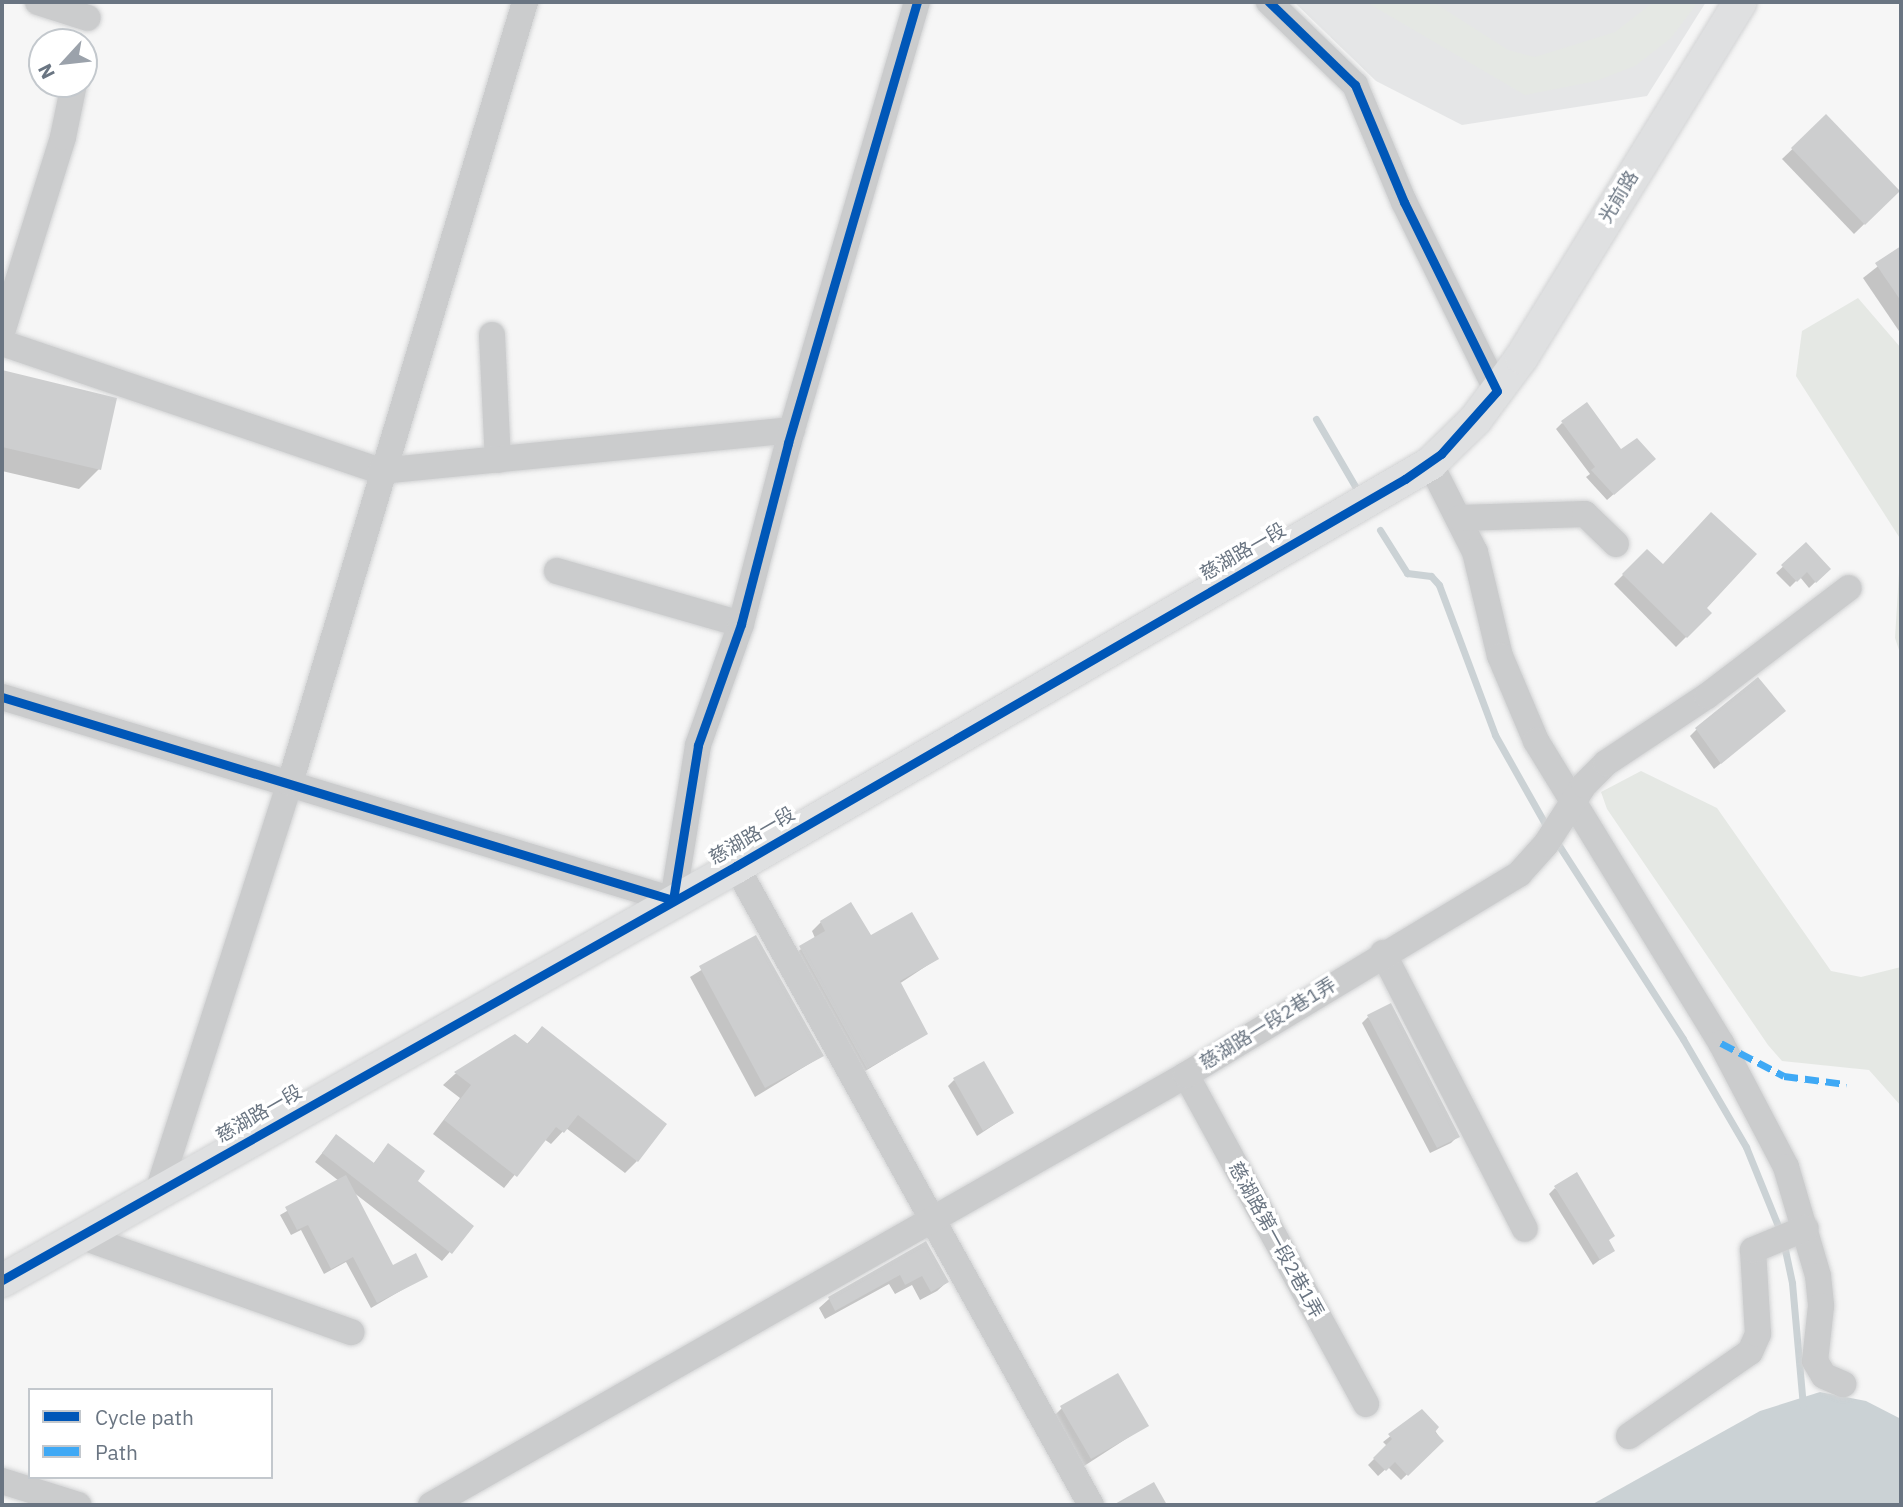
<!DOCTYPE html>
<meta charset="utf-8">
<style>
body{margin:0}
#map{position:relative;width:1903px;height:1507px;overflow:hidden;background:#f6f6f6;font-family:"IBM Plex Sans","Noto Sans TC",sans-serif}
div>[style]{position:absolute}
.built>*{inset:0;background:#e5e6e7}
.green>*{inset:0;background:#e5e8e4}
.water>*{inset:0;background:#cbd2d5}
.shadow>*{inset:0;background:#0003}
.stream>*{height:7px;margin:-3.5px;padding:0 3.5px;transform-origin:3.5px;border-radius:3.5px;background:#cbd2d5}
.building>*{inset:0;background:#cdcecf}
.roads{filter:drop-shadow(0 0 2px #d2d3d4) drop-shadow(0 0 2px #d2d3d4)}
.minor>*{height:26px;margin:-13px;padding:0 13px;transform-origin:13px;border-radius:13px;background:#cbcccd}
.major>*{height:33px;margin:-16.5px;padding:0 16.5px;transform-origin:16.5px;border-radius:16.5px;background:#dfe0e1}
.quiet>*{height:7px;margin-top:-3.5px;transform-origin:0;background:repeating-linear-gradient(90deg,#3fa9f5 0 14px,transparent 0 21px)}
.cycleway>*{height:9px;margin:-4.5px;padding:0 4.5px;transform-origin:4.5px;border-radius:4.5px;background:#0057b8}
span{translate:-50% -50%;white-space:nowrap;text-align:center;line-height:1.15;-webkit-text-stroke:7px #fff;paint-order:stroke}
.street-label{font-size:19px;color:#6a7582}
.frame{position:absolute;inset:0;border:4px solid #6a7582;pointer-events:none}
.legend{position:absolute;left:28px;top:1388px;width:245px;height:91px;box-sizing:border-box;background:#fff;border:2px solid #c3c8cd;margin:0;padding:9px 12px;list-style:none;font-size:21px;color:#6a7582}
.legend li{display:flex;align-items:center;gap:14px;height:35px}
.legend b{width:35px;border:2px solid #c3c8cd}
.north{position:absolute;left:28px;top:28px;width:70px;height:70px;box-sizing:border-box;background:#fff;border:2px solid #c3c8cd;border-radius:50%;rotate:243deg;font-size:19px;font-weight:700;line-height:28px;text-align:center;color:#6a7582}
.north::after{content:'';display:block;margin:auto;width:24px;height:32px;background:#9ba2ab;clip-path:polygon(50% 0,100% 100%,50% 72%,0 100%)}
</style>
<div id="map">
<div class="built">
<i style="clip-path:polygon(1294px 2px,1706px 2px,1647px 96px,1462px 125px,1376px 81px)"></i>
</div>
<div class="green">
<i style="clip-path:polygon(1366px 2px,1433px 2px,1508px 50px,1535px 57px,1615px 32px,1654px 2px,1698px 2px,1671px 38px,1635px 66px,1596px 81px,1525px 95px)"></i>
<i style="clip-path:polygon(1858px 298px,1901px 348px,1901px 656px,1895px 638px,1901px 540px,1796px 376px,1802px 331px)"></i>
<i style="clip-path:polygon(1641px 771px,1717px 808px,1831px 971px,1861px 977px,1901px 967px,1901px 1106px,1869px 1070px,1782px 1061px,1768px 1045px,1607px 809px,1601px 792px)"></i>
</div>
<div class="water">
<i style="clip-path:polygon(1820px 1392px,1866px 1401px,1901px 1419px,1901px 1505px,1591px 1505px,1760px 1411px)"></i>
</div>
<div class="shadow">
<i style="clip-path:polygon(1826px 117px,1898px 191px,1854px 234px,1782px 159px)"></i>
<i style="clip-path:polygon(1901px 248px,1901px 334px,1863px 278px)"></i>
<i style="clip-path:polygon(2px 372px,115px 400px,99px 469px,79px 489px,2px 471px)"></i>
<i style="clip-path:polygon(1562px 423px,1621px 451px,1647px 465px,1607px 500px,1586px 477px,1590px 474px,1556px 429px)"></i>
<i style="clip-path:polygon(1806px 545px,1829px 569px,1809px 588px,1800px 577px,1790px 587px,1776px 573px)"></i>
<i style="clip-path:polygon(1647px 551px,1710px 613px,1676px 647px,1614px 584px)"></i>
<i style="clip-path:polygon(1777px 717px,1714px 769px,1690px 736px,1696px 730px)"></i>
<i style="clip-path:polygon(851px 905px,870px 938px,937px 959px,899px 984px,926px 1034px,857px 1076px,791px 957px,815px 938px,812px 931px,821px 922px)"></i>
<i style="clip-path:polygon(755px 937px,822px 1056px,755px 1097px,690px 977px)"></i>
<i style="clip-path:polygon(1368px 1017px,1458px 1136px,1451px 1143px,1430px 1153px,1362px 1023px)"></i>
<i style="clip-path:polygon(542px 1028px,637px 1161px,625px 1173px,566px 1128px,551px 1144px,544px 1139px,504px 1188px,433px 1134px,460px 1098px,443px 1085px,455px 1074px,515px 1036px,526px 1045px)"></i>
<i style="clip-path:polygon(954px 1080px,1012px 1113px,977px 1136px,948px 1086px)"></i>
<i style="clip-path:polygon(336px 1136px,373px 1164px,388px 1145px,415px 1182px,472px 1226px,442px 1261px,353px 1192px,393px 1267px,426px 1276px,371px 1308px,346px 1262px,324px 1274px,301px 1230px,291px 1235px,280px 1215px,339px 1181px,315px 1162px)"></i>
<i style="clip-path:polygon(1555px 1188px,1613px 1250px,1593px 1265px,1549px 1194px)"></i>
<i style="clip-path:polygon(926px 1243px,947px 1282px,937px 1291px,920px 1300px,912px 1285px,895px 1294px,889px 1284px,825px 1319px,819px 1308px,829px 1299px)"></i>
<i style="clip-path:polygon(1062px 1408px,1146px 1426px,1081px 1468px,1052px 1418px)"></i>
<i style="clip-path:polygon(1422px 1411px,1442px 1441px,1401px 1480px,1388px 1467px,1378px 1476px,1368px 1465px,1387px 1446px,1383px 1442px)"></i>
</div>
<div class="stream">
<i style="left:1316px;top:419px;width:78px;rotate:59.8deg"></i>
<i style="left:1380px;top:530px;width:51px;rotate:57.9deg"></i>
<i style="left:1407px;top:573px;width:24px;rotate:7deg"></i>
<i style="left:1431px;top:576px;width:12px;rotate:48deg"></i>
<i style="left:1439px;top:585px;width:160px;rotate:69.5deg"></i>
<i style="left:1495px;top:735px;width:110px;rotate:60.6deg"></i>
<i style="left:1556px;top:841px;width:235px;rotate:57.3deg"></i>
<i style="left:1683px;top:1039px;width:125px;rotate:59.7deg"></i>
<i style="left:1746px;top:1147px;width:93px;rotate:67.9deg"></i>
<i style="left:1784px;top:1245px;width:39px;rotate:78deg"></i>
<i style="left:1792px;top:1283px;width:123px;rotate:84.9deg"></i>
</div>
<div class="building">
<i style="clip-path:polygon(1826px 114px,1900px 191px,1865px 225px,1791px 148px)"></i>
<i style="clip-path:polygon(1901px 246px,1901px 301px,1875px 263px)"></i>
<i style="clip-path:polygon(2px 370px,117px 398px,101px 470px,2px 447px)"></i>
<i style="clip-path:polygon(1587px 402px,1621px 449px,1637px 438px,1656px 459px,1614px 495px,1591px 470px,1595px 467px,1561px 421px)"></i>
<i style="clip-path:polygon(1711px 512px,1757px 554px,1707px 608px,1712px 613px,1687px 638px,1622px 574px,1647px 549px,1663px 564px)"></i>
<i style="clip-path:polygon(1806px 542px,1831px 569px,1816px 583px,1807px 572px,1797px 582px,1781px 565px)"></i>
<i style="clip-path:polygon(1758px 677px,1786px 711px,1721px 764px,1695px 728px)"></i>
<i style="clip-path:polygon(851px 902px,871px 935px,912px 912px,939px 959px,900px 981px,928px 1034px,867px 1069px,799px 946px,825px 931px,820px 921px)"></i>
<i style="clip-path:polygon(756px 935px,824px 1056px,765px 1088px,699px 966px)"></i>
<i style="clip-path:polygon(1391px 1003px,1460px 1137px,1437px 1148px,1367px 1015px)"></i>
<i style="clip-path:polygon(542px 1026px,667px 1124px,638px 1162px,578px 1115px,564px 1133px,556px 1127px,517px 1177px,444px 1120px,471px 1085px,454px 1072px,515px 1034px,528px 1044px)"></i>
<i style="clip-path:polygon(984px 1061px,1014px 1113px,983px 1131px,953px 1078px)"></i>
<i style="clip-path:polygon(336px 1134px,374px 1163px,388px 1143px,425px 1171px,418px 1181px,474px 1226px,452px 1254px,322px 1153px)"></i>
<i style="clip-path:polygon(1577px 1172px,1615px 1236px,1609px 1240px,1615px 1251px,1600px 1260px,1554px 1186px)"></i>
<i style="clip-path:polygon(346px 1175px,393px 1265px,416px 1253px,428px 1277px,377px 1303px,353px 1257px,331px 1269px,308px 1225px,297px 1230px,285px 1207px)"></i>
<i style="clip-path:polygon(926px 1241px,949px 1282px,931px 1292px,922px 1276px,905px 1285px,900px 1275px,835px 1311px,828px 1297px)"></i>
<i style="clip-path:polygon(1118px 1373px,1149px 1426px,1091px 1459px,1060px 1406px)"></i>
<i style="clip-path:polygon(1422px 1409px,1439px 1427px,1435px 1432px,1444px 1441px,1408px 1476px,1395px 1462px,1386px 1471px,1373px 1458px,1392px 1439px,1388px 1434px)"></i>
<i style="clip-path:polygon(1154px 1482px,1167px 1505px,1113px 1505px)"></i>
</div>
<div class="roads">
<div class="minor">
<i style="left:38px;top:2px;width:52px;rotate:17.7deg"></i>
<i style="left:1269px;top:2px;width:120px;rotate:44deg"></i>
<i style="left:1355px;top:85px;width:127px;rotate:67.3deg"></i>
<i style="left:1404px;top:202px;width:211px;rotate:63.8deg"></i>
<i style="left:2px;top:332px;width:204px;rotate:-72.6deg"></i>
<i style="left:63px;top:137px;width:54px;rotate:-78.3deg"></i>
<i style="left:492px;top:335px;width:125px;rotate:87.3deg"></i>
<i style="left:2px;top:343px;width:400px;rotate:18.7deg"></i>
<i style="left:381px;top:471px;width:413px;rotate:-5.7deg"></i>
<i style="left:1430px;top:463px;width:100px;rotate:63.2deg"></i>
<i style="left:1475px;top:552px;width:107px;rotate:76.5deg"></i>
<i style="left:1500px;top:656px;width:92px;rotate:67deg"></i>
<i style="left:1536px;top:741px;width:354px;rotate:58.5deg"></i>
<i style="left:1721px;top:1043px;width:140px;rotate:62.3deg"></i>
<i style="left:1786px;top:1167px;width:114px;rotate:73.6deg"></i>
<i style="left:1818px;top:1276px;width:30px;rotate:84deg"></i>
<i style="left:1821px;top:1306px;width:55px;rotate:96.2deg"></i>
<i style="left:1815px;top:1361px;width:17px;rotate:59deg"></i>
<i style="left:1824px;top:1376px;width:21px;rotate:23deg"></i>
<i style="left:1460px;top:518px;width:125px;rotate:-1.8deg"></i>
<i style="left:1585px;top:514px;width:43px;rotate:44.1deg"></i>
<i style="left:557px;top:571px;width:191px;rotate:16.1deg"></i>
<i style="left:2px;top:697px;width:701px;rotate:16.83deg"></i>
<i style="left:673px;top:900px;width:157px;rotate:-80.8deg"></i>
<i style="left:698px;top:745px;width:128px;rotate:-70.4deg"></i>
<i style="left:741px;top:624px;width:187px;rotate:-75.4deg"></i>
<i style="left:788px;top:443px;width:459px;rotate:-73.7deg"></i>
<i style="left:736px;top:866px;width:731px;rotate:60.95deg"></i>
<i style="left:1383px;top:953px;width:310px;rotate:62.8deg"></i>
<i style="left:1186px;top:1075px;width:375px;rotate:61.3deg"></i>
<i style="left:158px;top:1191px;width:429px;rotate:-72.1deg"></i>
<i style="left:290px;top:783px;width:816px;rotate:-73.25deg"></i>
<i style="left:80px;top:1236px;width:288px;rotate:19.5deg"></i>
<i style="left:1629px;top:1436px;width:147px;rotate:-34.8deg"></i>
<i style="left:1750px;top:1352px;width:20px;rotate:-66deg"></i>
<i style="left:1758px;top:1334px;width:84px;rotate:-93.4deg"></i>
<i style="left:1753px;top:1250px;width:57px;rotate:-22.5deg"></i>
<i style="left:2px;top:1481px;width:80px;rotate:17.5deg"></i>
<i style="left:431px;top:1505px;width:869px;rotate:-29.66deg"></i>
<i style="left:1186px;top:1075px;width:389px;rotate:-31.1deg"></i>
<i style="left:1519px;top:874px;width:40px;rotate:-48deg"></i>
<i style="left:1546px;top:844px;width:70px;rotate:-57.2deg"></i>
<i style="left:1584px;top:785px;width:31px;rotate:-45deg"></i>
<i style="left:1606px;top:763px;width:121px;rotate:-33.6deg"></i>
<i style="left:1707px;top:696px;width:178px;rotate:-37.3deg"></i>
</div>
<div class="major">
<i style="left:2px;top:1280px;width:843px;rotate:-29.42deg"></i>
<i style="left:736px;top:866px;width:803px;rotate:-30.14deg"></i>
<i style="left:1430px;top:463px;width:63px;rotate:-44.4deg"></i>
<i style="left:1475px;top:419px;width:77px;rotate:-53.4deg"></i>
<i style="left:1521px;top:357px;width:417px;rotate:-58.4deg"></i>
</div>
</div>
<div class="quiet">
<i style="left:1721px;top:1043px;width:71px;rotate:27.6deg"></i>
<i style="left:1784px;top:1076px;width:63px;rotate:7.4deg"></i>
</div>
<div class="cycleway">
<i style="left:2px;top:697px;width:701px;rotate:16.83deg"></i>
<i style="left:673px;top:900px;width:157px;rotate:-80.8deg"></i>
<i style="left:698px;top:745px;width:128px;rotate:-70.4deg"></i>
<i style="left:741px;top:624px;width:187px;rotate:-75.4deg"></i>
<i style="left:788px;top:443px;width:459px;rotate:-73.7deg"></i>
<i style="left:2px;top:1280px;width:843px;rotate:-29.42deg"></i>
<i style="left:736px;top:866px;width:773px;rotate:-30.05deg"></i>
<i style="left:1405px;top:479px;width:44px;rotate:-34.8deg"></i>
<i style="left:1441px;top:454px;width:84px;rotate:-48.4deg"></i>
<i style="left:1497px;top:391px;width:211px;rotate:-116.2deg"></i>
<i style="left:1404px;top:202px;width:127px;rotate:-112.7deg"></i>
<i style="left:1355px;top:85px;width:120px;rotate:-136deg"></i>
</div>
<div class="street-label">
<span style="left:1619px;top:197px;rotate:-59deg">光前路</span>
<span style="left:1243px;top:552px;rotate:-30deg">慈湖路一段</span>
<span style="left:752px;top:836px;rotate:-30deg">慈湖路一段</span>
<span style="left:1268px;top:1024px;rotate:-32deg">慈湖路一段2巷1弄</span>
<span style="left:259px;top:1114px;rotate:-30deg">慈湖路一段</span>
<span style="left:1276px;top:1240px;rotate:61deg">慈湖路第一段2巷1弄</span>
</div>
<div class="frame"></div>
<ul class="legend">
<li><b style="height:9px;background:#0057b8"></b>Cycle path</li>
<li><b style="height:9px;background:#3fa9f5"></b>Path</li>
</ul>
<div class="north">N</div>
</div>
